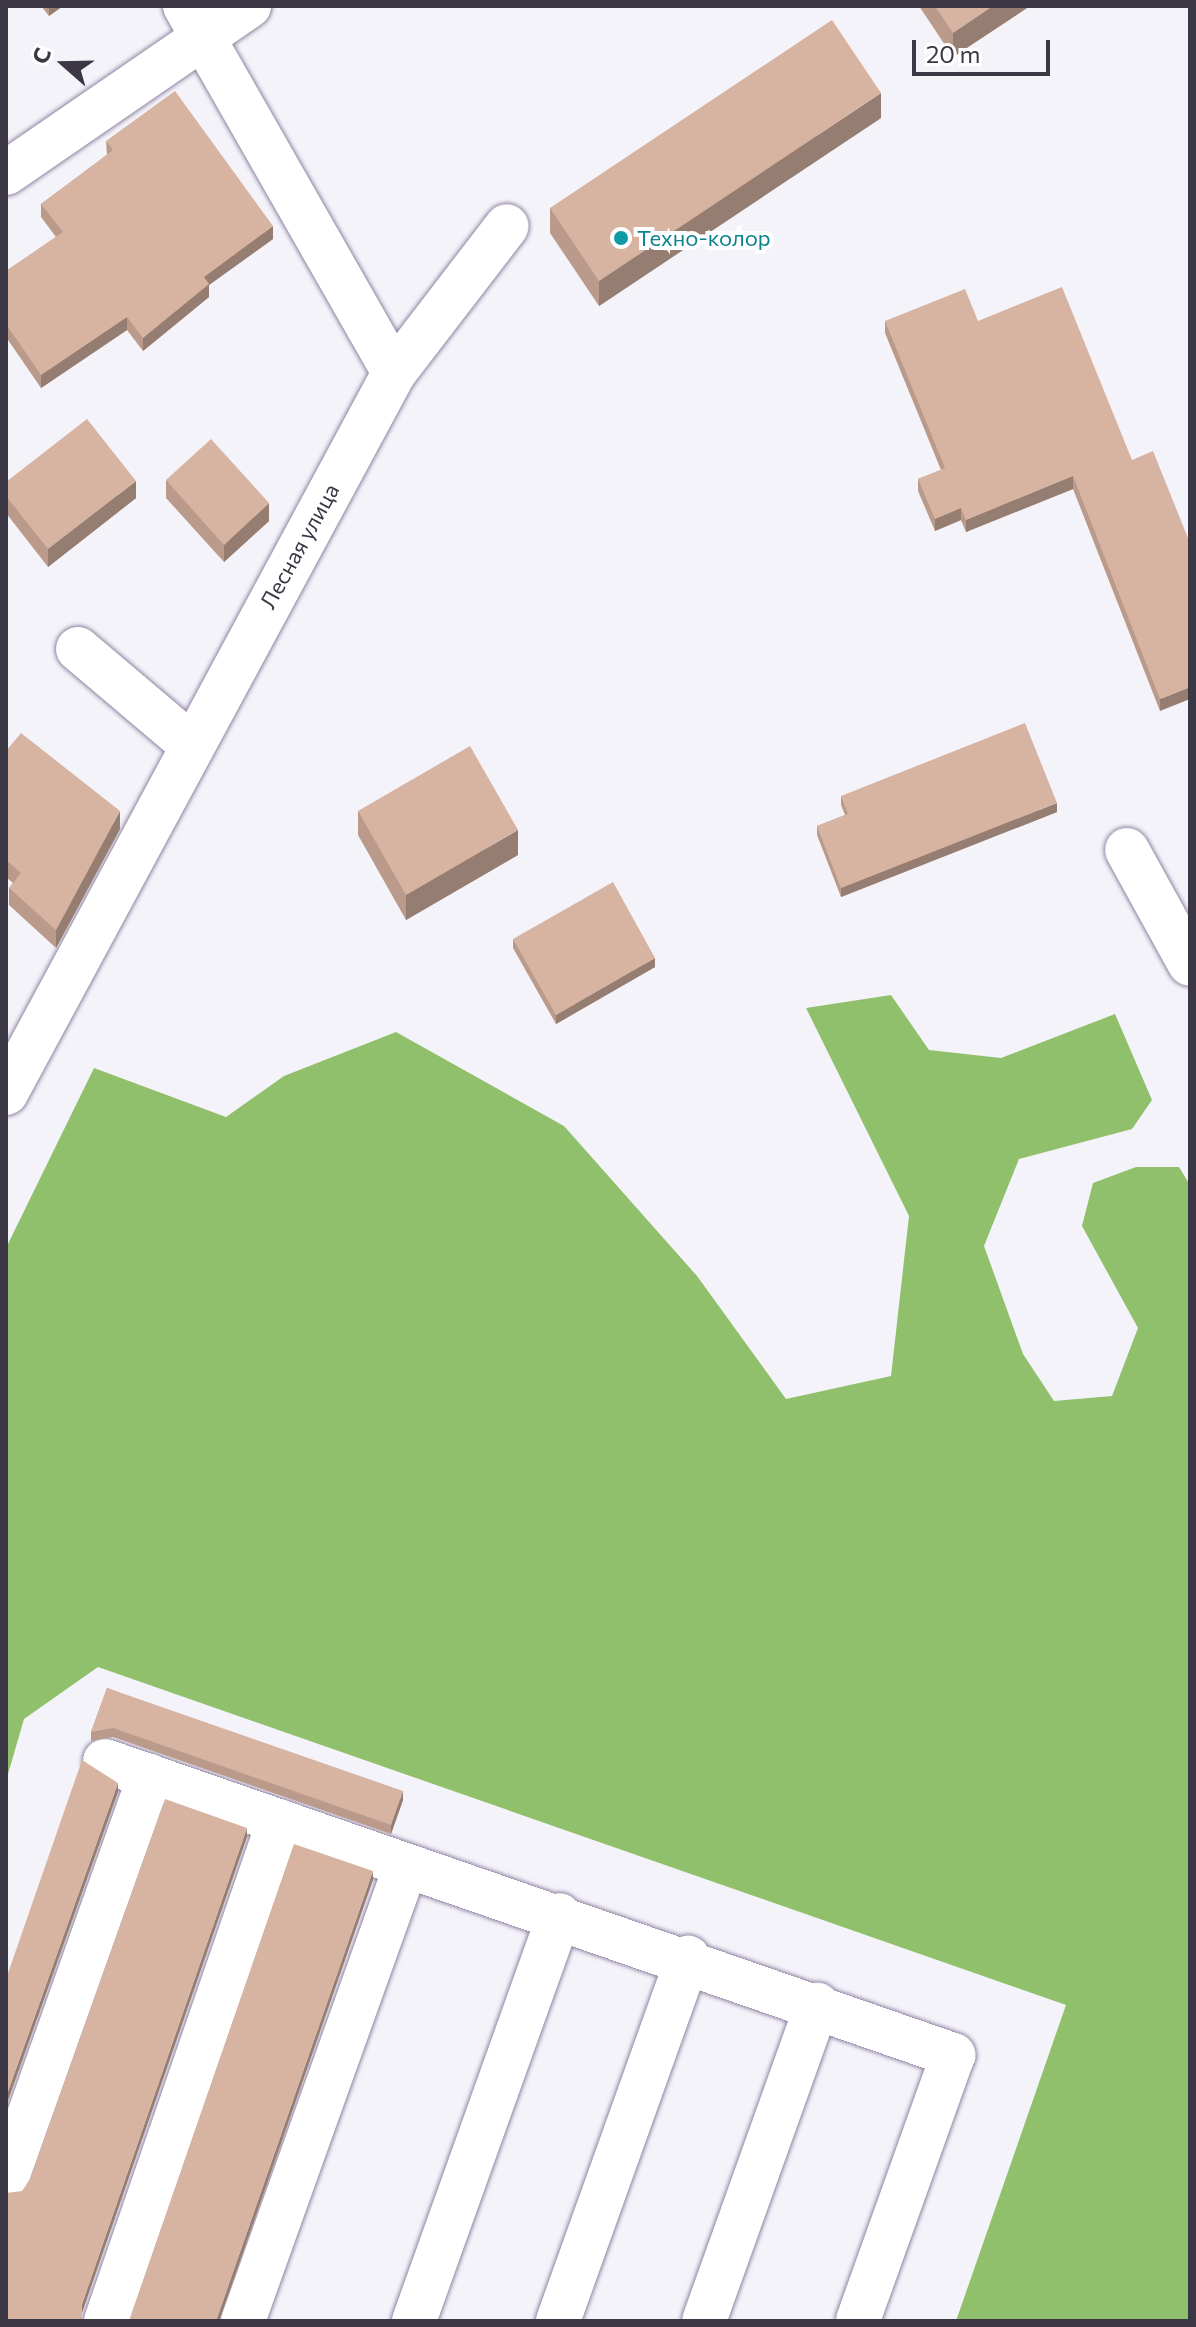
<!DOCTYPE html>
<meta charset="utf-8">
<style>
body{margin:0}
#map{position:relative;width:1196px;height:2327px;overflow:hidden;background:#f5f3fa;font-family:Commissioner,sans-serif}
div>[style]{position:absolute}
.forest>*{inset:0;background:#90c06b}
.roads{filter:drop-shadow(0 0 2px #9084a3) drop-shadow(0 0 2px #9084a3)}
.minor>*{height:44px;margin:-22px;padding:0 22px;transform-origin:22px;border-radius:22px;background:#fff}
.wall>*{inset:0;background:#b99a8b}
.shaded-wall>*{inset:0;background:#967d71}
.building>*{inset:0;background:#d7b3a2}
.dots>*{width:22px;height:22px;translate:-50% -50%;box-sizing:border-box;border:4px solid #fff;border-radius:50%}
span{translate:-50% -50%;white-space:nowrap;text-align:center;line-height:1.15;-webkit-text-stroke:8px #fff;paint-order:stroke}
.culture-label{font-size:22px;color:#0d838f}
.left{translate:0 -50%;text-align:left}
.street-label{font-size:22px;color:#3c3744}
.frame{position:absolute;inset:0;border:8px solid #3c3744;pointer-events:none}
.north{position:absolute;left:24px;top:24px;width:80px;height:80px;-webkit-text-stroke:6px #fff;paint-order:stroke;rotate:290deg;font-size:22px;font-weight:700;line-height:32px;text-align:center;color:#3c3744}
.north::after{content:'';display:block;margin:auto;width:28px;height:36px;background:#3c3744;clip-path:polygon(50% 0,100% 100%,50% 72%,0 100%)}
.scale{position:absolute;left:912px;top:40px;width:138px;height:36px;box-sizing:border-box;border:4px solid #3c3744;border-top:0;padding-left:10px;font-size:24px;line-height:28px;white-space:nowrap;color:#3c3744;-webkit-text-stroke:6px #fff;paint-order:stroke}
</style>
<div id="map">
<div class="forest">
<i style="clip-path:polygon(891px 995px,929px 1050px,1001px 1058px,1115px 1014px,1152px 1100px,1132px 1129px,1019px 1159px,984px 1246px,1023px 1354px,1054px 1401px,1112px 1396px,1138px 1328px,1082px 1226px,1093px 1183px,1136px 1167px,1179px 1167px,1190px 1185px,1190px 2321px,956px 2321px,1066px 2005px,98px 1667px,24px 1719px,6px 1781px,6px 1248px,94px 1068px,226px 1117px,284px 1076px,396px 1032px,564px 1126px,697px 1276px,786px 1399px,891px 1376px,909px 1216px,806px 1008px)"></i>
</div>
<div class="roads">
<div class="minor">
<i style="left:185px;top:6px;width:422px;rotate:60.3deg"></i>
<i style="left:6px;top:173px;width:295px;rotate:-34.5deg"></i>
<i style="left:78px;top:649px;width:147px;rotate:40.3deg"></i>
<i style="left:1127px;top:850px;width:130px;rotate:61.1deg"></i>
<i style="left:6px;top:1093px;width:818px;rotate:-61.68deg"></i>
<i style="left:394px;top:373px;width:185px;rotate:-52.5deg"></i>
<i style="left:105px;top:1761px;width:898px;rotate:19.12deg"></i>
<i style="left:953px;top:2055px;width:282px;rotate:109.7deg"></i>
<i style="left:6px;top:2180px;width:429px;rotate:-70.4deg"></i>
<i style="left:106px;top:2321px;width:529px;rotate:-70.91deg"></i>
<i style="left:243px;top:2321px;width:483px;rotate:-70.3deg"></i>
<i style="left:414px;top:2321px;width:431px;rotate:-70.3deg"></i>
<i style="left:558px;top:2321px;width:386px;rotate:-70.3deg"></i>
<i style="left:704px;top:2321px;width:336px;rotate:-70.3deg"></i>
</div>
</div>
<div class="wall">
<i style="clip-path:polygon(41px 6px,63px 6px,49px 16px)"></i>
<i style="clip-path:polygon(919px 6px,1030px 6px,953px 57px)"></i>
<i style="clip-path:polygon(881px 118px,599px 306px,550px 233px,550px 208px)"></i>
<i style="clip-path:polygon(106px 141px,273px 239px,209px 285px,209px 297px,143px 351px,127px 330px,41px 388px,6px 337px,6px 271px,56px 237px,41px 217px,41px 204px,107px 155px)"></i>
<i style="clip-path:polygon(885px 321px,1132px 460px,1190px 543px,1160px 711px,1073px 489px,966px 532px,961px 520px,935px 531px,918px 491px,918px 479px,941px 470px,885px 333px)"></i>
<i style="clip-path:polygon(166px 480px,269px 521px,224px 562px,166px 498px)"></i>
<i style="clip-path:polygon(6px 482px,136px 498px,48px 567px,6px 513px)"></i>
<i style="clip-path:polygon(6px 751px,120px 829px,56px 948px,9px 905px,9px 888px,13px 883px,6px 877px)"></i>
<i style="clip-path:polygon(841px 796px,1057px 812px,841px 897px,817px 835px,817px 826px,845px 815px,841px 805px)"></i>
<i style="clip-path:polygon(358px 811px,518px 855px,406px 920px,358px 835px)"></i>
<i style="clip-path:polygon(513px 939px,655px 967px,556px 1024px,513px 948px)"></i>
<i style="clip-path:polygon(107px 1688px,403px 1800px,391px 1834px,113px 1737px,91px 1741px,91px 1732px)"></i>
</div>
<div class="shaded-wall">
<i style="clip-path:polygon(49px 6px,63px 6px,49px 16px)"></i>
<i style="clip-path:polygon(993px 6px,1030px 6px,953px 57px,953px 33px)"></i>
<i style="clip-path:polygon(881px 93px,881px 118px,599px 306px,599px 281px)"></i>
<i style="clip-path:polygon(273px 226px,273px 239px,209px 285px,209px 297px,143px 351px,143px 338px,204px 277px)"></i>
<i style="clip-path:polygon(127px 317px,127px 330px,41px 388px,41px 375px)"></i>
<i style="clip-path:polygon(1073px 476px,1073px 489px,966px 532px,966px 520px)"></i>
<i style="clip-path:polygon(136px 481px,136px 498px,48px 567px,48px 549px)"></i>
<i style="clip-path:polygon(269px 503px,269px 521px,224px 562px,224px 545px)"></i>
<i style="clip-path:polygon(961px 508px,961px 520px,935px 531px,935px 519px)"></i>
<i style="clip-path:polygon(1190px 687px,1190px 699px,1160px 711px,1160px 699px)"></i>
<i style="clip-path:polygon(1057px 803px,1057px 812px,841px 897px,841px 888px)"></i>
<i style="clip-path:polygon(120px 811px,120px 829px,56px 948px,56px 930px)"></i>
<i style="clip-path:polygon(518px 830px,518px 855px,406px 920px,406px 895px)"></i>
<i style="clip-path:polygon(655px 958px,655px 967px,556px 1024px,556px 1015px)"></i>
<i style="clip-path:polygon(118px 1783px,118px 1792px,6px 2106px,6px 2097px)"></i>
<i style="clip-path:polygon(403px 1791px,403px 1800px,391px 1834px,391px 1825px)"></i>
<i style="clip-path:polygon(247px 1828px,247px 1837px,82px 2313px,82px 2304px)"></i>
<i style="clip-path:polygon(373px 1871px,373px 1880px,219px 2321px,216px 2321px)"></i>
</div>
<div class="building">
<i style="clip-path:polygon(935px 6px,993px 6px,953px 33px)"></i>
<i style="clip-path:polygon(832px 20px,881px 93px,599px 281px,550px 208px)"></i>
<i style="clip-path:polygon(175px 91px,273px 226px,204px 277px,209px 284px,143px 338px,127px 317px,41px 375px,6px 324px,6px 271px,63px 232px,41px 204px,113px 150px,106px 141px)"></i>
<i style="clip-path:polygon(1062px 287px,1132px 460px,1153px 451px,1190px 543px,1190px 687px,1160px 699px,1073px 476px,966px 520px,961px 508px,935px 519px,918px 479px,945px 468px,885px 321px,965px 289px,978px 321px)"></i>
<i style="clip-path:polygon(87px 419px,136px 481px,48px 549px,6px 496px,6px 482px)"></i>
<i style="clip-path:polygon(211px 439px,269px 503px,224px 545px,166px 480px)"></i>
<i style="clip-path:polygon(1025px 723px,1057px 803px,841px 888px,817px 826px,848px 814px,841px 796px)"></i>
<i style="clip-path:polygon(21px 733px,120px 811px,56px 930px,9px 888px,21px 873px,6px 860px,6px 751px)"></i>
<i style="clip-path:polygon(470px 746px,518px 830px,406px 895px,358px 811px)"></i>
<i style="clip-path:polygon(613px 882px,655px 958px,556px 1015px,513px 939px)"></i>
<i style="clip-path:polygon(107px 1688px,403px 1791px,391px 1825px,113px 1728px,91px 1732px)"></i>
<i style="clip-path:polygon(82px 1760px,118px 1783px,6px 2097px,6px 1979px)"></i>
<i style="clip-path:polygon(165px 1799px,247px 1828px,82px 2304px,82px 2318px,85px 2321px,6px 2321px,6px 2193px,22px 2191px,30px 2179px)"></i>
<i style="clip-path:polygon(294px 1844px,373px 1871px,216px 2321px,129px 2321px)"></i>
</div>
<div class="dots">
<i style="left:621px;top:238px;background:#0f9aa8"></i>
</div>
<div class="culture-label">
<span class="left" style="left:637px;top:238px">Техно-колор</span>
</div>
<div class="street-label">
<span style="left:299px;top:546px;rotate:-61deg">Лесная улица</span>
</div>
<div class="frame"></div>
<div class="north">С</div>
<div class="scale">20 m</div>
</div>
